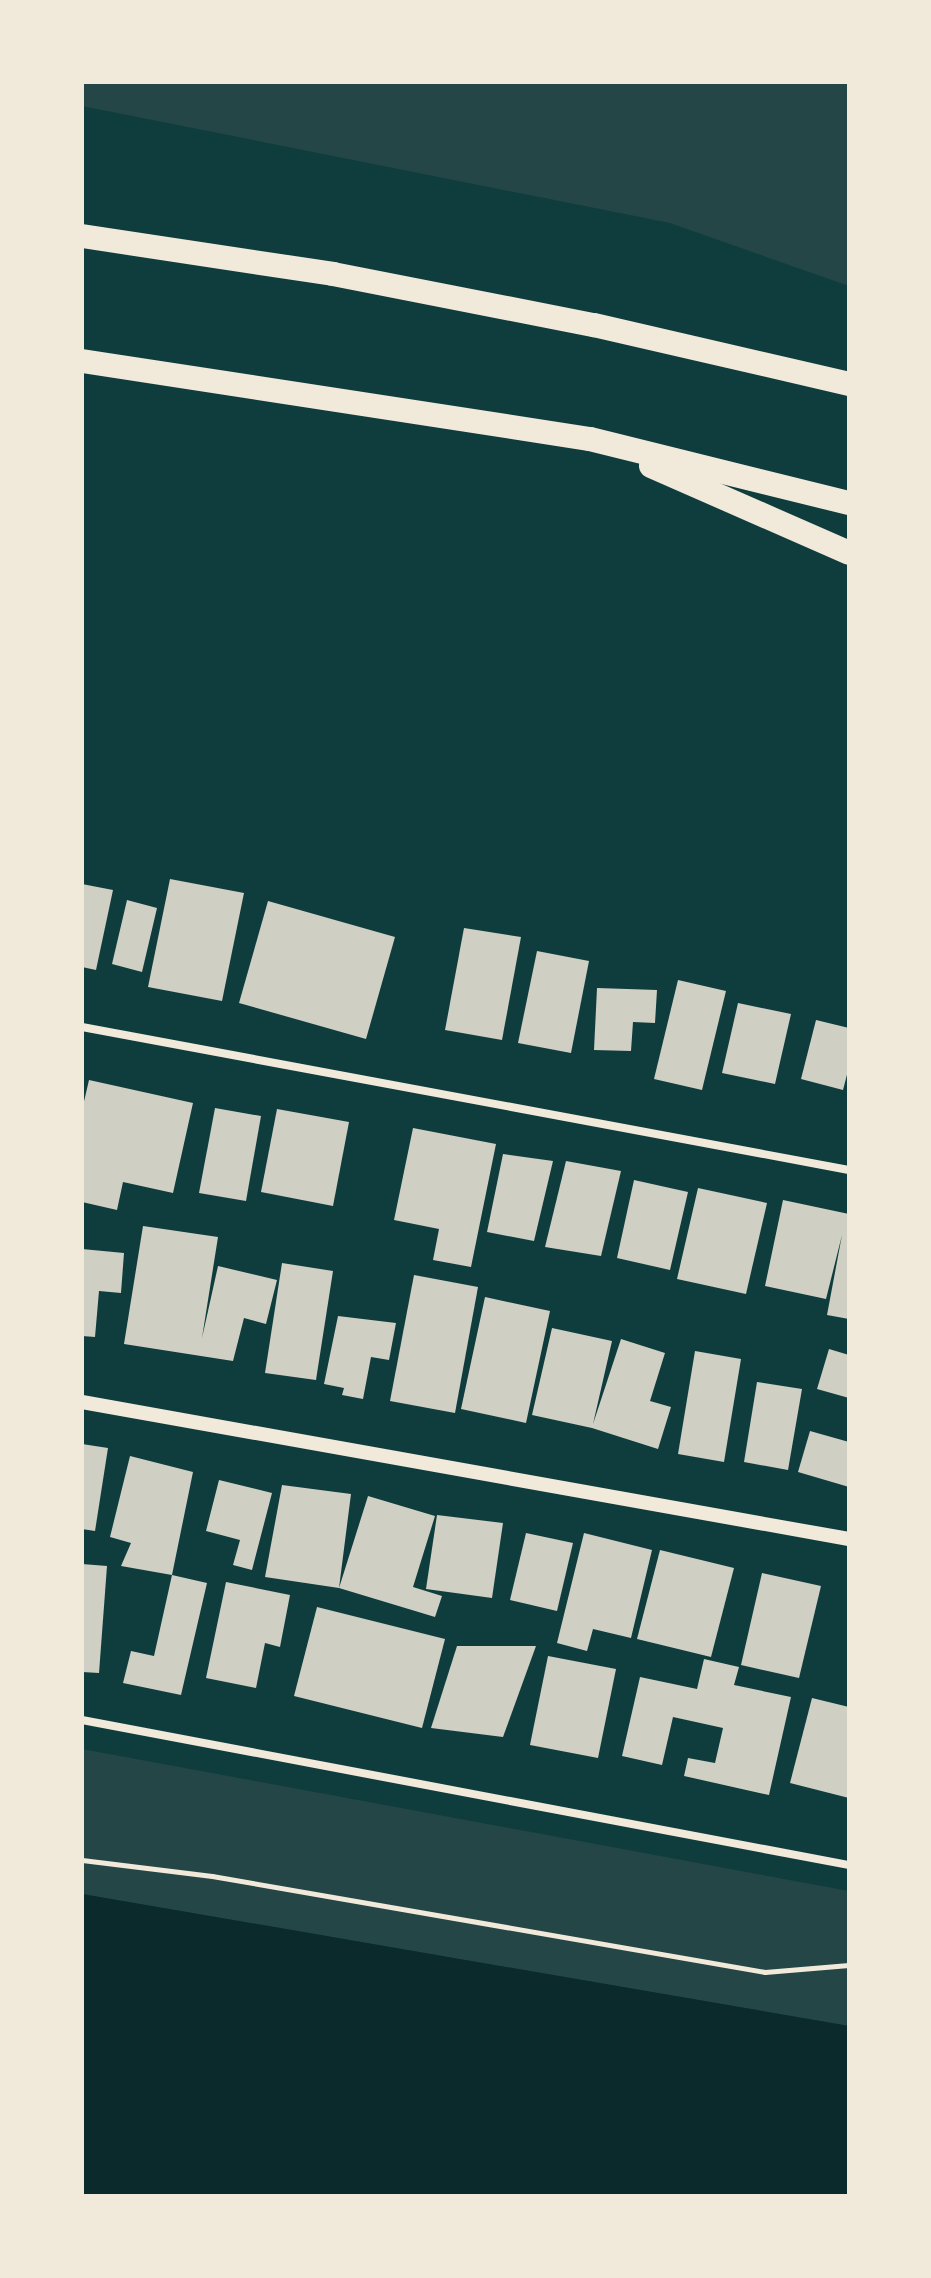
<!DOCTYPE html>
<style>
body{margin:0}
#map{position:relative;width:931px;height:2278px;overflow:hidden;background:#0f3d3e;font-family:Manrope,sans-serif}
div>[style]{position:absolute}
.green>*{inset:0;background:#244646}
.water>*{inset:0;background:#0a2a2b}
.building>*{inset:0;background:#cfcfc3}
.path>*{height:5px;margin:-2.5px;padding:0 2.5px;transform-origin:2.5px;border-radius:2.5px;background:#f1e9da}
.minor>*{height:8px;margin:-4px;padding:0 4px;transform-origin:4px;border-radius:4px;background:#f1e9da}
.tertiary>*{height:14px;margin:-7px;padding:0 7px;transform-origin:7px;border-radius:7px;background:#f1e9da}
.motorway>*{height:24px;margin:-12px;padding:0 12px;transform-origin:12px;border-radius:12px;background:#f1e9da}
span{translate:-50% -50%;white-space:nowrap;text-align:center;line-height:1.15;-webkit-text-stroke:8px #f1e9da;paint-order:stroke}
.frame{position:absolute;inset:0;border:84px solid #f1e9da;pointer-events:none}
</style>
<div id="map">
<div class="green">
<i style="clip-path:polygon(82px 82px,849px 82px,849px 286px,670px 223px,82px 106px)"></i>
<i style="clip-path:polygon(82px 1749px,849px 1891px,849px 2026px,82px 1894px)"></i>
</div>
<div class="water">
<i style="clip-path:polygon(82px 1894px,849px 2026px,849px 2196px,82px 2196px)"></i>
</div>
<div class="building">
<i style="clip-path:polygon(170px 879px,244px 893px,222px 1001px,148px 987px)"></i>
<i style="clip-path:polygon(82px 884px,113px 890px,96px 970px,82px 967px)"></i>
<i style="clip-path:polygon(127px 900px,157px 908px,142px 972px,112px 964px)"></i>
<i style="clip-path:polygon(268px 901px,395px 937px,366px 1039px,239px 1003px)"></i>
<i style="clip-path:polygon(464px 928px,521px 937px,502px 1040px,445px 1030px)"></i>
<i style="clip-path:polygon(537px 951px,589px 961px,571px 1053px,518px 1043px)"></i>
<i style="clip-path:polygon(678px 980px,726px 991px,702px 1090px,654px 1079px)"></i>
<i style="clip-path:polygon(597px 988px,657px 990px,655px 1023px,633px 1022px,631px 1051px,594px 1050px)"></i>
<i style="clip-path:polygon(738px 1003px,791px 1014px,775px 1084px,722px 1073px)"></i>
<i style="clip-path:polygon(816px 1020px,849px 1028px,849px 1067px,843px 1090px,801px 1079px)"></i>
<i style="clip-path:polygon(89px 1080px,193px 1103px,173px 1193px,123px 1182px,117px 1210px,82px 1202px,82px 1110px)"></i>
<i style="clip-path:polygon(215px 1108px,261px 1116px,246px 1201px,199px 1193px)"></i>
<i style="clip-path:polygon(277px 1109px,349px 1122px,333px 1206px,261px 1192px)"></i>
<i style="clip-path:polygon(413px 1128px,496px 1144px,471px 1267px,433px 1260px,439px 1229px,394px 1220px)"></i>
<i style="clip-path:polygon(503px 1154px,553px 1161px,534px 1241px,487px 1232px)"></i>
<i style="clip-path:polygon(566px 1161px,621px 1171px,601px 1256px,545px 1247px)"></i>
<i style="clip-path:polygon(634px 1180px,688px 1192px,670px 1270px,617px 1258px)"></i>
<i style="clip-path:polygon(698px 1188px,767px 1203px,746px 1294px,677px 1279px)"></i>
<i style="clip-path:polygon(783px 1200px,849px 1214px,849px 1319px,827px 1315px,842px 1235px,826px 1299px,765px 1286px)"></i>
<i style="clip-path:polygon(143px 1226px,218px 1237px,202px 1338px,218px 1266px,277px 1280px,266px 1324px,244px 1318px,233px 1361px,124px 1344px)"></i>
<i style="clip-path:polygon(82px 1249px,124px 1253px,121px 1293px,99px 1291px,95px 1337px,82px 1336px)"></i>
<i style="clip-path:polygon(282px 1263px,333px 1271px,316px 1380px,265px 1373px)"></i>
<i style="clip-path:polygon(414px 1275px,478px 1287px,455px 1413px,390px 1401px)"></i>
<i style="clip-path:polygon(485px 1297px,550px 1311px,526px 1423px,461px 1409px)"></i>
<i style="clip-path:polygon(338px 1316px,396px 1323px,389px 1360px,371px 1357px,363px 1399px,342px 1395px,344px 1388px,324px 1384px)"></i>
<i style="clip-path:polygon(552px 1328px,612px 1341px,593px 1424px,621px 1339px,665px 1353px,650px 1401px,671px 1407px,658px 1449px,592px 1428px,532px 1415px)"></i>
<i style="clip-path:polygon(829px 1349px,849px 1355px,849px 1398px,817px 1389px)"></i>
<i style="clip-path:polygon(695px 1351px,741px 1359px,724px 1462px,678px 1454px)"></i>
<i style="clip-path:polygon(757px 1382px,802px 1389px,788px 1470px,744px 1462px)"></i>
<i style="clip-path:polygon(810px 1431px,849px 1442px,849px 1487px,798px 1472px)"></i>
<i style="clip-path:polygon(82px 1444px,108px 1448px,95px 1531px,82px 1529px)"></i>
<i style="clip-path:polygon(130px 1456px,193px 1472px,172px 1575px,121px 1566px,131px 1543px,110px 1537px)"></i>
<i style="clip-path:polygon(219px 1480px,272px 1493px,252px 1570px,233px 1565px,240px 1540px,206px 1531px)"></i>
<i style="clip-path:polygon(282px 1485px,351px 1494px,339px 1588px,368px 1496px,435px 1516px,413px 1587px,442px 1596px,435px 1617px,339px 1588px,265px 1577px)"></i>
<i style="clip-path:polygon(437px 1515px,503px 1523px,492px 1598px,426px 1589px)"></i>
<i style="clip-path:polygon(526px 1533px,573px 1543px,557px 1611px,510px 1600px)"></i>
<i style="clip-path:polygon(584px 1533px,652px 1550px,631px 1638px,593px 1629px,587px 1651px,557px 1643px)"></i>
<i style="clip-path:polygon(660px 1550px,734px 1568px,711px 1657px,637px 1639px)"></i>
<i style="clip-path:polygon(82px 1564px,107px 1566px,99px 1673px,82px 1672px)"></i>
<i style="clip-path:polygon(762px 1573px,821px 1586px,799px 1678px,741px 1665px)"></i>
<i style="clip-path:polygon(172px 1575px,207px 1583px,181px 1695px,123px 1683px,131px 1651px,154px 1656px)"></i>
<i style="clip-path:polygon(226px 1582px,290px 1595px,280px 1647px,265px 1643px,256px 1688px,206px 1678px)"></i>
<i style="clip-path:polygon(317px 1607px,445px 1639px,422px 1728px,294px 1696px)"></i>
<i style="clip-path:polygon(457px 1646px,536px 1646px,503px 1737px,431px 1728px)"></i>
<i style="clip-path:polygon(548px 1656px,616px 1669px,598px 1758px,530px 1745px)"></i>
<i style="clip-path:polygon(704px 1659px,739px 1667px,734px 1685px,791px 1697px,769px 1795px,684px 1776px,688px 1758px,715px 1763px,723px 1728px,673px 1717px,662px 1765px,622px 1756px,640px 1677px,697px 1689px)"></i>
<i style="clip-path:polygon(812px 1698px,849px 1707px,849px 1798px,790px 1783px)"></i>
</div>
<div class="path">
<i style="left:82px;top:1860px;width:131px;rotate:7deg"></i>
<i style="left:212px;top:1876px;width:561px;rotate:9.85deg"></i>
<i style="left:765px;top:1972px;width:84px;rotate:-4.8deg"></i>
</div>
<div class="minor">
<i style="left:82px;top:1027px;width:780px;rotate:10.56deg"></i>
<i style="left:82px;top:1720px;width:781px;rotate:10.71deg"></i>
</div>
<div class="tertiary">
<i style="left:82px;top:1402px;width:779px;rotate:10.13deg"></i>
</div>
<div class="motorway">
<i style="left:82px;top:236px;width:254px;rotate:8.6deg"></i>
<i style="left:333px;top:274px;width:266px;rotate:11.1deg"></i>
<i style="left:594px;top:325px;width:262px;rotate:13deg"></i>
<i style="left:82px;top:361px;width:514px;rotate:8.73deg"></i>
<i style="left:590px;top:439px;width:267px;rotate:13.9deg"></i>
<i style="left:651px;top:466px;width:216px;rotate:23.7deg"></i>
</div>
<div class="frame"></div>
</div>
